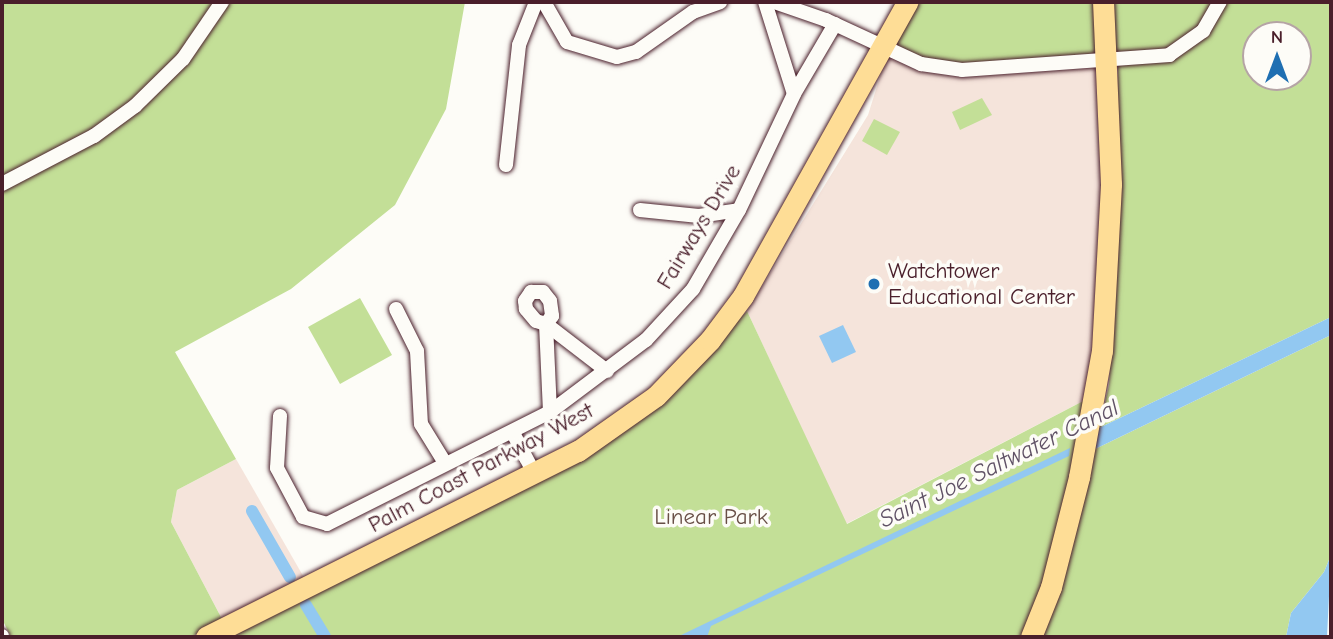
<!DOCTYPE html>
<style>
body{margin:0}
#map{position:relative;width:1333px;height:639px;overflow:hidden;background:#fdfcf7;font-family:"Comic Neue",sans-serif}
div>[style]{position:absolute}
.built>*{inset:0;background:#f5e4db}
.green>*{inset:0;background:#c3df97}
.water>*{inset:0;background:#92c8f1}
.canal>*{height:12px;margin:-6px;padding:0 6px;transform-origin:6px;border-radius:6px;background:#92c8f1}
.roads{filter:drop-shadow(0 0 2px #4a1f2b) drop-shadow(0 0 2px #4a1f2b)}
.minor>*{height:14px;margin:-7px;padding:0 7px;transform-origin:7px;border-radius:7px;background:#fdfcf7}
.primary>*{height:21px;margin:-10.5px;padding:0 10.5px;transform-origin:10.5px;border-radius:10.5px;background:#fedd96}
.dots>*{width:19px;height:19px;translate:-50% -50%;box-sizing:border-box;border:4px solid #fdfcf7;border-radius:50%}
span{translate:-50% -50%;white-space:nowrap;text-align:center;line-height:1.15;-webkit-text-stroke:7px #fdfcf7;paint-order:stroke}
.street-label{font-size:23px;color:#4a1f2b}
.poi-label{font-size:23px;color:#4a1f2b}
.left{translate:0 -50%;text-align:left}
.park-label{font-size:23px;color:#684f46}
.water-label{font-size:24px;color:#605266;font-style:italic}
.frame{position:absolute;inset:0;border:4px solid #4a1f2b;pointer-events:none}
.north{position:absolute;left:1242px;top:21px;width:70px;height:70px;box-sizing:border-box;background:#fdfcf7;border:2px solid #b5a4a5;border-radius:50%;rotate:0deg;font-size:19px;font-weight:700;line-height:28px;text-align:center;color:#4a1f2b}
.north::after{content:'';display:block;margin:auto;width:24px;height:32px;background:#1f6fb2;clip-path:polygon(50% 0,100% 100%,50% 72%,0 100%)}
</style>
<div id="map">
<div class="built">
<i style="clip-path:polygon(890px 45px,1101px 53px,1105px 184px,1089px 398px,846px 524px,747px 311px,868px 115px)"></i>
<i style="clip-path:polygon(236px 459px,306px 581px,223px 621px,171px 522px,177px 490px)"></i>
</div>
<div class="green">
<i style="clip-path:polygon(2px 2px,465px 2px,446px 109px,395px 205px,291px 289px,175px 352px,236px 459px,177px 490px,171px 522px,223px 621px,190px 637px,11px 637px,2px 619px)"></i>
<i style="clip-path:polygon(914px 2px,1096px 2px,1101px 53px,943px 65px,890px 45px)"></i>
<i style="clip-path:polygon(evenodd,1109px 2px,1331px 2px,1331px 317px,1099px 428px,1109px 385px,1113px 311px,1118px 67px,1109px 2px,1256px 35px,1298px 35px,1298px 77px,1256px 77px,1256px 35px)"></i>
<i style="clip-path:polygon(982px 98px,992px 115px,960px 130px,952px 112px)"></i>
<i style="clip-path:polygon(874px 119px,900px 132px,887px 155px,862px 141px)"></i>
<i style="clip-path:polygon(360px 298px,392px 355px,340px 384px,308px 327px)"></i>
<i style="clip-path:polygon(747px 311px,847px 524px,1089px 398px,1054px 551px,1024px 637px,219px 637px,585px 456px,666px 399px)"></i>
<i style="clip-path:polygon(1331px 335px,1331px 555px,1324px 572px,1291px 613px,1286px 637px,1037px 637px,1091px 451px)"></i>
</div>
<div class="water">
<i style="clip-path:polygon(1331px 317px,1331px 335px,1091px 451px,1099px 428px)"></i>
<i style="clip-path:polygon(843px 325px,856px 352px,832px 363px,819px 336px)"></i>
<i style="clip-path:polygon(1070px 448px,1069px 456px,711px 626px,707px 637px,677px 637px)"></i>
<i style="clip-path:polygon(1331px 555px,1327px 637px,1286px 637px,1291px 613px,1324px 572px)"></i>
</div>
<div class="canal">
<i style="left:252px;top:511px;width:76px;rotate:60.1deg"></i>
<i style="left:306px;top:605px;width:37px;rotate:59deg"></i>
</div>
<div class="roads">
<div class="minor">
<i style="left:544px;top:2px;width:46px;rotate:60.1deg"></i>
<i style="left:567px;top:42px;width:52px;rotate:16.7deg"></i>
<i style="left:617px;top:57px;width:20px;rotate:-15deg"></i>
<i style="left:636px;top:52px;width:70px;rotate:-35.1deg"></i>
<i style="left:693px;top:12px;width:29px;rotate:-20deg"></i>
<i style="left:765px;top:2px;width:96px;rotate:72.5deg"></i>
<i style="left:774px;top:2px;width:55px;rotate:19.1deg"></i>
<i style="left:826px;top:20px;width:105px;rotate:24.9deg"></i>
<i style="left:921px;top:64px;width:41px;rotate:8.3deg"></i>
<i style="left:962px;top:70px;width:208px;rotate:-4.1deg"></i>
<i style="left:1169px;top:55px;width:42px;rotate:-35.2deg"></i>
<i style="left:1203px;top:31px;width:34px;rotate:-60deg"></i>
<i style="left:506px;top:165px;width:121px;rotate:-83.8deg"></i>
<i style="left:519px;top:45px;width:46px;rotate:-68.4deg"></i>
<i style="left:2px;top:184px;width:104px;rotate:-27.6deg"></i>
<i style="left:94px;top:136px;width:51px;rotate:-36.2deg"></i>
<i style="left:135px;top:106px;width:67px;rotate:-44.4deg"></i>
<i style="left:183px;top:59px;width:69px;rotate:-55.6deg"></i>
<i style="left:640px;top:210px;width:59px;rotate:5.8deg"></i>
<i style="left:699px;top:216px;width:40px;rotate:-8.5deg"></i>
<i style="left:531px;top:292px;width:12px"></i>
<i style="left:543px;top:292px;width:11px;rotate:52deg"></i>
<i style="left:550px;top:301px;width:15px;rotate:82deg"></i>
<i style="left:552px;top:316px;width:10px;rotate:127deg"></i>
<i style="left:546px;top:324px;width:10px;rotate:-163deg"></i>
<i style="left:536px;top:321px;width:16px;rotate:-130deg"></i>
<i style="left:526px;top:309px;width:8px;rotate:-97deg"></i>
<i style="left:525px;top:301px;width:11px;rotate:-56deg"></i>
<i style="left:396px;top:309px;width:47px;rotate:63.4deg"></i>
<i style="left:417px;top:351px;width:73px;rotate:86.9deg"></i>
<i style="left:421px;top:424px;width:46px;rotate:58.4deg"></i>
<i style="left:550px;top:412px;width:88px;rotate:-92.6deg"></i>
<i style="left:546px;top:324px;width:77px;rotate:37.6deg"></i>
<i style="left:280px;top:416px;width:52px;rotate:93.3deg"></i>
<i style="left:277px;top:468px;width:55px;rotate:62deg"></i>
<i style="left:303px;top:517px;width:25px;rotate:16deg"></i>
<i style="left:327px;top:524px;width:250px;rotate:-26.7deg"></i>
<i style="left:550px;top:412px;width:120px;rotate:-36.9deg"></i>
<i style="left:646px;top:340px;width:69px;rotate:-47.3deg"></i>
<i style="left:693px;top:289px;width:91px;rotate:-59.8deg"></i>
<i style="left:739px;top:210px;width:128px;rotate:-64.6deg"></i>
<i style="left:794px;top:94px;width:81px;rotate:-59.6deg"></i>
<i style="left:513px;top:433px;width:45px;rotate:62.3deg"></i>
<i style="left:2px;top:636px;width:1px;rotate:90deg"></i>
</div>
<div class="primary">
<i style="left:206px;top:637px;width:416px;rotate:-26.6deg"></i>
<i style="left:578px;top:451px;width:95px;rotate:-35.2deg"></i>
<i style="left:656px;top:396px;width:78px;rotate:-46deg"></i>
<i style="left:710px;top:340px;width:55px;rotate:-53.1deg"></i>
<i style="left:743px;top:296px;width:337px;rotate:-60.8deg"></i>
<i style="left:1031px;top:637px;width:54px;rotate:-68.2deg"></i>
<i style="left:1051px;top:587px;width:114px;rotate:-75.7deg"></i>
<i style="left:1079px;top:477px;width:128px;rotate:-79.7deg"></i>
<i style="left:1102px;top:351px;width:167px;rotate:-86.9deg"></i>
<i style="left:1111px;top:184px;width:182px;rotate:-92.5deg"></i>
</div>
</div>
<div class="dots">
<i style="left:874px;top:284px;background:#1f6fb2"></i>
</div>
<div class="street-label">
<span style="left:699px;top:227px;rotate:-59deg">Fairways Drive</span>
<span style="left:481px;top:468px;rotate:-28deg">Palm Coast Parkway West</span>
</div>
<div class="poi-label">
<span class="left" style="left:888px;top:284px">Watchtower<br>Educational Center</span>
</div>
<div class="park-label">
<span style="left:711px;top:517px">Linear Park</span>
</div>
<div class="water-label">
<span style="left:999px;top:464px;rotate:-26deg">Saint Joe Saltwater Canal</span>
</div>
<div class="frame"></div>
<div class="north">N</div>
</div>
